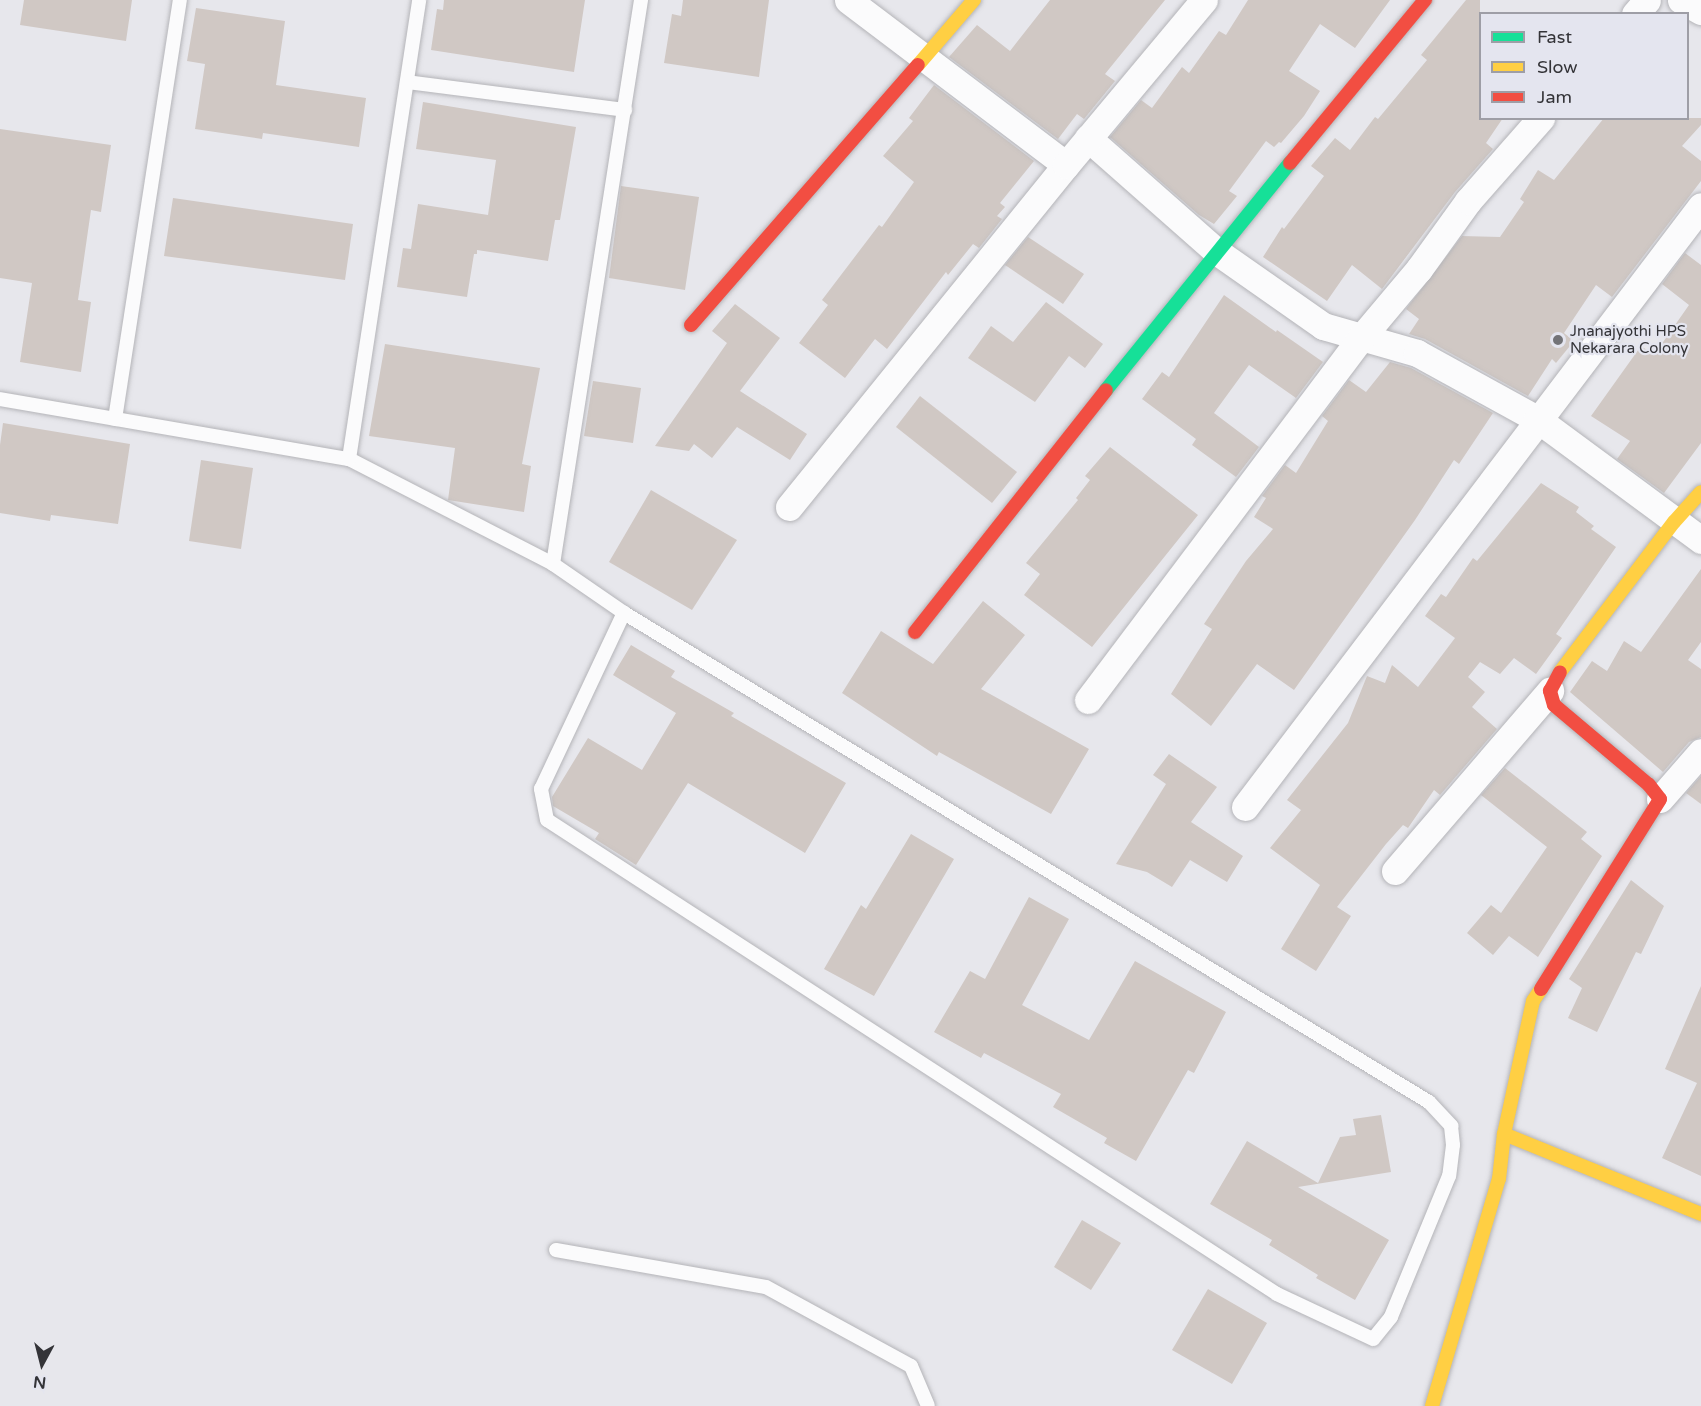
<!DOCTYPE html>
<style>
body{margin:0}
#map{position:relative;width:1701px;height:1406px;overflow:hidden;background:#e7e7ec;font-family:"Varela Round",sans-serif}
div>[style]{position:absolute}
.building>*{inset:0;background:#d0c8c4}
.roads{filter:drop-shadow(0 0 2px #b4b4b8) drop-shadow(0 0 2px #b4b4b8)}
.lane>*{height:14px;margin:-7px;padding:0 7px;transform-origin:7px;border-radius:7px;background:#fbfbfc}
.street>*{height:27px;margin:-13.5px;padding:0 13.5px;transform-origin:13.5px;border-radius:13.5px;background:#fbfbfc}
.fast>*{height:14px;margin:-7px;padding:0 7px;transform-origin:7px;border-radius:7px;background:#16e098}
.slow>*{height:14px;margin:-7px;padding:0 7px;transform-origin:7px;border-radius:7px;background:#ffcf43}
.jam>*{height:14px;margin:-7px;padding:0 7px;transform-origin:7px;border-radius:7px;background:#f24e42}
.dots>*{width:16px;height:16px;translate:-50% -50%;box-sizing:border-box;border:3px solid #e4e5ef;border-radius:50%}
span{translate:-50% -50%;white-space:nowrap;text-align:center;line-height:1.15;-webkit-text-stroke:4.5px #e4e5ef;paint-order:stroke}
.poi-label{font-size:15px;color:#343438}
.left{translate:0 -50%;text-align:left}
.legend{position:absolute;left:1479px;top:12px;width:210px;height:108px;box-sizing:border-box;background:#e4e5ef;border:2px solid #9e9ea6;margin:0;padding:8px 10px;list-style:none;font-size:18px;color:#343438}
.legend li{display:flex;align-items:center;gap:12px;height:30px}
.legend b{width:30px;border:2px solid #9e9ea6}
.north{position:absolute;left:12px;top:1334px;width:60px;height:60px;-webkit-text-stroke:4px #e4e5ef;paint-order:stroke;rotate:187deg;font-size:16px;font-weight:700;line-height:24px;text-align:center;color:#343438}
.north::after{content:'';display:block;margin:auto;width:21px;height:27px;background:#343438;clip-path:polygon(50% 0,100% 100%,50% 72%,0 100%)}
</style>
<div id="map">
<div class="building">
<i style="clip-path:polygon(24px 0,132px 0,126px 41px,20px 25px)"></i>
<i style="clip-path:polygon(444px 0,585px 0,574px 72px,431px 50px,437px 9px,443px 10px)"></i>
<i style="clip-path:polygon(683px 0,769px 0,759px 77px,664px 63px,672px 14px,681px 16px)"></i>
<i style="clip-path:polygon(1050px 0,1165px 0,1105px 74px,1115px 81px,1084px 119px,1077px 114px,1058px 139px,949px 57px,977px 25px,1010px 51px)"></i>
<i style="clip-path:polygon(1248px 0,1390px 0,1355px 48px,1320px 24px,1289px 71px,1320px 91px,1304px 116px,1281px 143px,1279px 142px,1274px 147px,1266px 141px,1229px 191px,1237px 196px,1214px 224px,1199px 215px,1110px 137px,1141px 100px,1152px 108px,1182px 67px,1189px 73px,1219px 31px,1226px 35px)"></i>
<i style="clip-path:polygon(1466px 0,1480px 0,1480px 118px,1503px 118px,1486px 143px,1493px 149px,1455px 192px,1382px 289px,1352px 265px,1327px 301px,1263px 257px,1282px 227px,1284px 229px,1324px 176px,1311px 166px,1335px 138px,1350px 150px,1375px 117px,1378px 119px,1427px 60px,1421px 55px)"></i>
<i style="clip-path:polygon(196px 8px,285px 21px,276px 85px,366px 98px,359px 147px,263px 133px,262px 139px,195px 129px,205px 64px,187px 61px)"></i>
<i style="clip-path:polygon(934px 85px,1034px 161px,1000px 203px,1005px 207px,997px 216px,1002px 219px,979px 248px,973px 244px,948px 275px,946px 272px,887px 349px,875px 339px,845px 378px,799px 343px,828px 305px,822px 300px,879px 225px,882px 227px,914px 182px,883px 156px,913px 121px,909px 118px)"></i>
<i style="clip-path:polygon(423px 102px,576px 127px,560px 220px,555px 220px,548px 261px,477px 250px,477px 254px,474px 254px,467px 297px,397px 287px,403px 248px,411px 249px,418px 204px,488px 215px,496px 160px,416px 149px)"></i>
<i style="clip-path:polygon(1604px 118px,1701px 118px,1701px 125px,1682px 146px,1701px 161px,1701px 181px,1612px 297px,1596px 285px,1564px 333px,1574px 341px,1556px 363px,1552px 359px,1528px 396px,1425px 339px,1409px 334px,1419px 319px,1406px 309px,1462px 236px,1500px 237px,1524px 202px,1520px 199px,1538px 170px,1554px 180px)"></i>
<i style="clip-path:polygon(0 129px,111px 145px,101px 212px,91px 210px,78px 300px,91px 302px,81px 372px,20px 362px,32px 283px,0 278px)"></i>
<i style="clip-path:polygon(621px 186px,699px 197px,685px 290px,609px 278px)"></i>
<i style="clip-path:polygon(173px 198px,353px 224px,345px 280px,164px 256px)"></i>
<i style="clip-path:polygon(1028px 237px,1084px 274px,1063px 304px,1005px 265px)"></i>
<i style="clip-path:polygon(1685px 253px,1701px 265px,1701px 443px,1664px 493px,1617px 459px,1630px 441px,1591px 416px,1641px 346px,1654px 355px,1689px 305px,1662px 284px)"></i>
<i style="clip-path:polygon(1224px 295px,1276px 332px,1277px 330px,1323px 362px,1296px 398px,1249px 365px,1214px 413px,1259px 447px,1236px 477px,1192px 445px,1196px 439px,1142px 399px,1162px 372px,1169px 377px)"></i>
<i style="clip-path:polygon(1046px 302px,1103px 344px,1085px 368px,1069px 356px,1035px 402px,968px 358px,991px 326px,1013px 342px)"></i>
<i style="clip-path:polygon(735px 304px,780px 338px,740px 391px,807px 434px,790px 460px,737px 427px,712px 458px,694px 444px,689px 451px,655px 446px,727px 343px,712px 331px)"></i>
<i style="clip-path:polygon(385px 344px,540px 368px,522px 464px,531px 466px,524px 512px,448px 500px,455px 448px,369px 436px)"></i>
<i style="clip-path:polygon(1390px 362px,1411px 368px,1493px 413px,1459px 464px,1454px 460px,1415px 520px,1294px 690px,1257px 664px,1211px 726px,1171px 694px,1212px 629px,1204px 624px,1246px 561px,1273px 529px,1254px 517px,1266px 498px,1262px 496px,1285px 465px,1296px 473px,1328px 421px,1322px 416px,1349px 380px,1366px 392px)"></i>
<i style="clip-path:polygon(593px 381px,641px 388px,633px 443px,584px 436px)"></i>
<i style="clip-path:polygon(920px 396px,1017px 472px,992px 503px,896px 427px)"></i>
<i style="clip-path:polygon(3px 423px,130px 444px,118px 524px,51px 515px,50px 521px,0 513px,0 445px)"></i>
<i style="clip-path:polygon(1110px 447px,1198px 515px,1092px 647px,1024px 595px,1040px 574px,1026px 563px,1078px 500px,1076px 498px,1090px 480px,1085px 476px)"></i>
<i style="clip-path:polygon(201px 460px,253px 468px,241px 549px,189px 541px)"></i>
<i style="clip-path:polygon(1541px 483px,1579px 507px,1576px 512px,1594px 526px,1591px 529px,1616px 547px,1556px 634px,1562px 638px,1536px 674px,1514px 658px,1500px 674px,1480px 662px,1468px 677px,1485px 692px,1472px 707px,1497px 729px,1440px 795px,1434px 790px,1408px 828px,1403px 825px,1386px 844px,1337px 907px,1351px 916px,1316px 971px,1281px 949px,1320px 885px,1270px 848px,1301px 810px,1287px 800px,1348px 723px,1367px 676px,1385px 683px,1392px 665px,1418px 687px,1455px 638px,1425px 616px,1441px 594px,1446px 597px,1473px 558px,1477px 561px)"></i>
<i style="clip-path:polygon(651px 490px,737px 540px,692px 610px,609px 562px)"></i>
<i style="clip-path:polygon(1701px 569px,1701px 642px,1688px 660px,1701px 669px,1701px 737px,1689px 742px,1663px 772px,1570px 692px,1592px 661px,1607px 671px,1624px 641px,1641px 652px)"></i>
<i style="clip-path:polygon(983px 601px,1025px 635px,981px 689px,1089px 749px,1051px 814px,939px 752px,937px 756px,842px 693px,881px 631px,933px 664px)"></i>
<i style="clip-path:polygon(631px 645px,675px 671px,671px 677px,734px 713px,731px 716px,846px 783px,805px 853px,688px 783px,636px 865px,595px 839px,599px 833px,553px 806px,552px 797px,588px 738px,642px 770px,676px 713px,613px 675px)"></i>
<i style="clip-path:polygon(1169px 754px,1217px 787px,1191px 822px,1243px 856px,1227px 882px,1190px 860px,1172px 887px,1147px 872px,1116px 864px,1166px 784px,1153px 775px)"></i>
<i style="clip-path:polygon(1505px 768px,1587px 832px,1581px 839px,1602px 856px,1538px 957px,1509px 936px,1493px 955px,1467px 933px,1491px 905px,1501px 913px,1547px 847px,1481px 795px)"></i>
<i style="clip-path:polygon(1701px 776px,1701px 804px,1686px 793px)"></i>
<i style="clip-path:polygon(911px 834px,954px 859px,874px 996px,824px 969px,861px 905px,866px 909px)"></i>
<i style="clip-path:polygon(1631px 880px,1664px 906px,1641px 954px,1636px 952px,1597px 1032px,1568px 1018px,1582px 988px,1569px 979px)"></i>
<i style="clip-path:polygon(1029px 897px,1069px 919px,1022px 1005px,1089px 1040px,1135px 961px,1226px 1012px,1194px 1073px,1188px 1070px,1136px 1161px,1104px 1143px,1107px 1138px,1053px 1107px,1061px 1094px,984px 1053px,981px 1058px,934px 1032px,970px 971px,985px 979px)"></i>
<i style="clip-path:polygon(1701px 986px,1701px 1176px,1662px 1158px,1697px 1083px,1665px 1069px)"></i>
<i style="clip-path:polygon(1381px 1115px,1391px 1172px,1298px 1187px,1389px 1240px,1355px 1300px,1316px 1278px,1318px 1275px,1269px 1245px,1272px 1240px,1210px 1204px,1247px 1141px,1318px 1183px,1340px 1137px,1356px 1135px,1353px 1119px)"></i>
<i style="clip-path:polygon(1082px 1220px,1121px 1243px,1091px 1290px,1054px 1267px)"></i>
<i style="clip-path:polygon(1208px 1289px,1267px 1323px,1232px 1384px,1172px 1350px)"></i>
</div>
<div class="roads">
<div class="lane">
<i style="left:407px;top:82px;width:220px;rotate:7.3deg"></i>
<i style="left:0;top:399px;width:354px;rotate:9.8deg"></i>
<i style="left:349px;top:459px;width:229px;rotate:27.2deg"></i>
<i style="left:553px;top:564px;width:86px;rotate:34.6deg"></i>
<i style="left:624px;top:613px;width:942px;rotate:31.28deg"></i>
<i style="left:1429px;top:1102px;width:33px;rotate:47deg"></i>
<i style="left:1451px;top:1126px;width:19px;rotate:84deg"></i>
<i style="left:1453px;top:1145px;width:31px;rotate:97deg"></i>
<i style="left:1449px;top:1176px;width:152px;rotate:112.4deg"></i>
<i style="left:1391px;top:1317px;width:28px;rotate:129deg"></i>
<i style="left:1373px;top:1339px;width:106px;rotate:-154.9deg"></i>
<i style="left:1277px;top:1294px;width:870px;rotate:-147deg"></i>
<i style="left:547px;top:820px;width:32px;rotate:-101deg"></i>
<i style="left:541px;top:789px;width:195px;rotate:-64.8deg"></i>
<i style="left:115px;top:419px;width:424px;rotate:-81.2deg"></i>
<i style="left:349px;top:459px;width:464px;rotate:-81.3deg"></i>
<i style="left:553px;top:564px;width:571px;rotate:-81.13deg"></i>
<i style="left:556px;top:1250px;width:213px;rotate:10deg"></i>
<i style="left:766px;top:1287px;width:165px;rotate:28.6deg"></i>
<i style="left:911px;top:1366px;width:43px;rotate:67deg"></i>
</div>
<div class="street">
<i style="left:848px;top:0;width:273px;rotate:37.1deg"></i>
<i style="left:1681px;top:0;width:23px;rotate:29deg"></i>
<i style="left:1635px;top:14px;width:18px;rotate:-49deg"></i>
<i style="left:1088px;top:138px;width:171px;rotate:41.4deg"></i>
<i style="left:1216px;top:251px;width:131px;rotate:35deg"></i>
<i style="left:1323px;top:326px;width:98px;rotate:16deg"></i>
<i style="left:1417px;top:353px;width:137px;rotate:28.8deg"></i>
<i style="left:1537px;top:419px;width:204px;rotate:36.4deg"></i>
<i style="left:789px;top:507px;width:440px;rotate:-51deg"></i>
<i style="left:1066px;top:165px;width:215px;rotate:-50.1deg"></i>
<i style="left:1088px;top:700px;width:453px;rotate:-53deg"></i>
<i style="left:1361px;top:338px;width:90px;rotate:-50deg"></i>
<i style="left:1419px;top:269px;width:84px;rotate:-54.2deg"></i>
<i style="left:1468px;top:201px;width:111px;rotate:-48.7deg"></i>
<i style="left:1660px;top:799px;width:62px;rotate:-48.9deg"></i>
<i style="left:1245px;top:807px;width:754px;rotate:-52.81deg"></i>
<i style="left:1395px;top:871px;width:238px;rotate:-49.3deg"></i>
</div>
<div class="fast">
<i style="left:1106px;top:390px;width:292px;rotate:-51deg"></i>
</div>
<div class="slow">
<i style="left:918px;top:65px;width:86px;rotate:-49.3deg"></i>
<i style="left:1560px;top:672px;width:188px;rotate:-52.8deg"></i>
<i style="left:1674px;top:522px;width:40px;rotate:-48deg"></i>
<i style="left:1504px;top:1134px;width:213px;rotate:22.1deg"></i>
<i style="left:1432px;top:1406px;width:237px;rotate:-73.6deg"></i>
<i style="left:1499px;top:1179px;width:45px;rotate:-83.7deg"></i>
<i style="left:1504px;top:1134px;width:136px;rotate:-77.7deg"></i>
<i style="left:1533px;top:1001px;width:14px;rotate:-56deg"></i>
</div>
<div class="jam">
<i style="left:1290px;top:163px;width:212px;rotate:-50.4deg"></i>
<i style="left:691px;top:325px;width:345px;rotate:-48.9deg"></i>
<i style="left:915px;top:632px;width:308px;rotate:-51.7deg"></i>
<i style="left:1541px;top:989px;width:224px;rotate:-57.9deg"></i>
<i style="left:1660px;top:799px;width:18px;rotate:-128deg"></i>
<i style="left:1649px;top:785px;width:124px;rotate:-139.9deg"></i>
<i style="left:1554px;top:705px;width:15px;rotate:-106deg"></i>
<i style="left:1550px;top:691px;width:21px;rotate:-62deg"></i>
</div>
</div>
<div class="dots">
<i style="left:1558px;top:340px;background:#737377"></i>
</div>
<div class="poi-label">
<span class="left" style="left:1570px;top:340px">Jnanajyothi HPS<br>Nekarara Colony</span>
</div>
<ul class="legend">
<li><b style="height:8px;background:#16e098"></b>Fast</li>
<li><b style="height:8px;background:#ffcf43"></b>Slow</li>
<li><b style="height:8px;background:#f24e42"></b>Jam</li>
</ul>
<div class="north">N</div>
</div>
